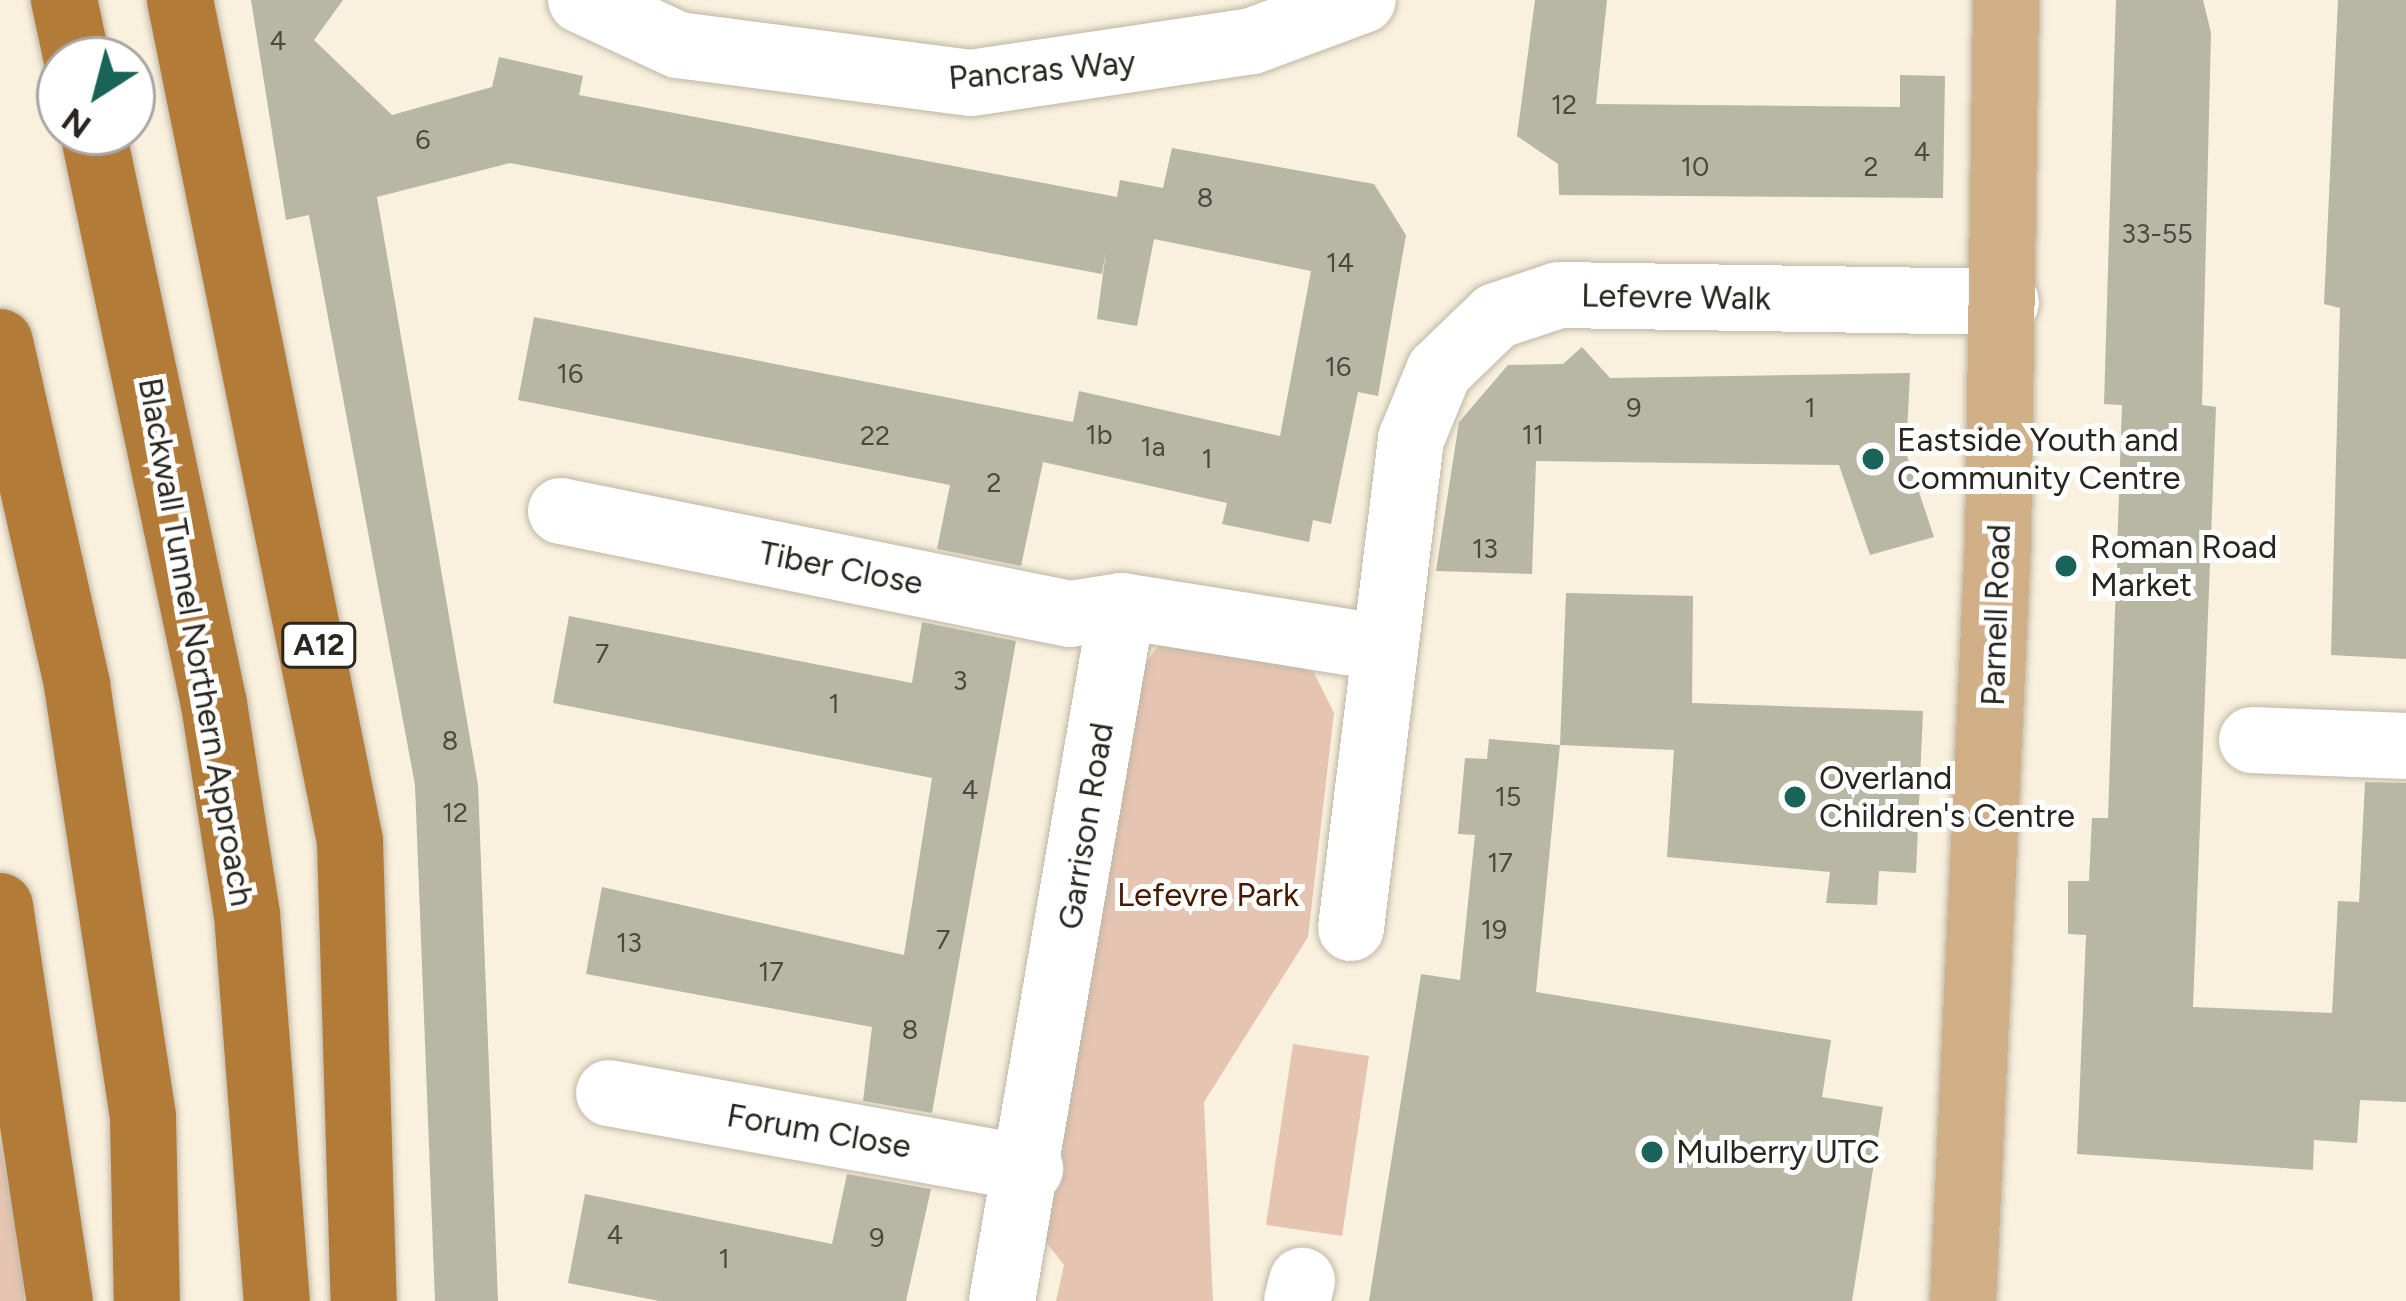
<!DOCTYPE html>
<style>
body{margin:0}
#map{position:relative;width:2406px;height:1301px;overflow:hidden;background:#f9f0de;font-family:Figtree,sans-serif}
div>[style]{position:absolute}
.green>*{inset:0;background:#e6c4b2}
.building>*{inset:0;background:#b7b7a4}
.roads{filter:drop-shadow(0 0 3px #bfb7a5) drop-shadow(0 0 3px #bfb7a5)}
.minor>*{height:66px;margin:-33px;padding:0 33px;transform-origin:33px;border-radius:33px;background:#fff}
.major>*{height:66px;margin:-33px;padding:0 33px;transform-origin:33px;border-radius:33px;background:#d1b088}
.highway>*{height:66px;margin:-33px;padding:0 33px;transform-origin:33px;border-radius:33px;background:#b37b38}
.dots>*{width:33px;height:33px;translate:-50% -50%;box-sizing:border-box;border:6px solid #fff;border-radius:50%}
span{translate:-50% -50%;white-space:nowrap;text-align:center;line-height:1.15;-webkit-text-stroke:10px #fff;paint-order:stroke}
.number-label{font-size:27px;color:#4c4a40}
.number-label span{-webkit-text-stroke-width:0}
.shield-label span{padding:3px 9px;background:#fff;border:3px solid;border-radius:9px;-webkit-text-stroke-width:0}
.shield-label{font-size:30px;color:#29261f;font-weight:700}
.street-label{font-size:33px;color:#29261f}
.poi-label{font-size:33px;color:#29261f}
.left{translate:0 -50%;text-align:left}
.park-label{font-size:33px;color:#461a00}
.north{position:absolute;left:36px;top:36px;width:120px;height:120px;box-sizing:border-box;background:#fff;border:3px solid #a9a8a5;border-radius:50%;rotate:216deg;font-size:33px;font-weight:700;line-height:48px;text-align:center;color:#29261f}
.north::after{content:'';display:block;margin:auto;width:42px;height:54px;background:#196359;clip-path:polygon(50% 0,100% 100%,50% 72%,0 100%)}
</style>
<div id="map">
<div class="green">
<i style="clip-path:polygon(1164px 638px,1313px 671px,1334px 713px,1308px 937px,1204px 1102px,1213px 1301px,1056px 1301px,1064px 1265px,1045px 1241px,1139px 672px)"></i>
<i style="clip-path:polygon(1293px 1044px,1369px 1056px,1342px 1236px,1266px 1225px)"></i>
<i style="clip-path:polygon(0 1140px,23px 1268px,24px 1301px,0 1301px)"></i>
</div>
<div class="building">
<i style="clip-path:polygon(251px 0,343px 0,314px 40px,392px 115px,492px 87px,499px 57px,583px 76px,579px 95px,1117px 197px,1120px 180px,1163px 188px,1172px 148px,1374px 184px,1406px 235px,1378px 396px,1358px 392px,1331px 524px,1313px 520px,1309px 542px,1222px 524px,1227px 503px,1043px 462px,1021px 566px,937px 549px,950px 485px,518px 400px,534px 317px,1073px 422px,1079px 391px,1280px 436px,1311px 271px,1154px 239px,1137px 326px,1097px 319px,1106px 251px,1102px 274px,510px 163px,377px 197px,478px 785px,498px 1301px,435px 1301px,415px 785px,309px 215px,286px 220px)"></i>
<i style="clip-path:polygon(1535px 0,1607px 0,1596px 104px,1900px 107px,1900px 75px,1945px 76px,1943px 198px,1559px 195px,1558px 164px,1517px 136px)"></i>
<i style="clip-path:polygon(2116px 0,2203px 0,2211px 33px,2202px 405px,2216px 407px,2193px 1007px,2332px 1013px,2338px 901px,2359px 902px,2365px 782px,2406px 783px,2406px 1102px,2360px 1100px,2357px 1143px,2314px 1140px,2313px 1170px,2077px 1154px,2086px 935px,2068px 934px,2068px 881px,2089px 881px,2092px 818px,2108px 818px,2122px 405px,2104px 404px)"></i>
<i style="clip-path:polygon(2338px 0,2406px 0,2406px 659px,2331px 655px,2340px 308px,2324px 304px)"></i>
<i style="clip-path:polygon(1582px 347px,1610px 378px,1910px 373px,1906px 453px,1934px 537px,1870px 555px,1839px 465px,1536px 461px,1532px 574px,1436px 571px,1459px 422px,1508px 365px,1563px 364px)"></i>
<i style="clip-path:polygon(1566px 593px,1693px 596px,1692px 703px,1923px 711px,1916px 873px,1879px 871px,1877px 905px,1826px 903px,1830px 872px,1667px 857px,1674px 750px,1560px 745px)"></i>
<i style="clip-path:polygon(569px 616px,912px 683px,922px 622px,1016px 641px,932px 1113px,863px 1101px,872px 1027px,586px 974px,602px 887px,904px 955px,932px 778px,553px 703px)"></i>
<i style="clip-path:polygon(1489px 739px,1560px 745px,1536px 992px,1831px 1040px,1822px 1097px,1883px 1107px,1852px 1301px,1369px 1301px,1421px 974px,1460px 980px,1475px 835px,1458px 834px,1465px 758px,1487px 759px)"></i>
<i style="clip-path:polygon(847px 1174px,931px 1189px,906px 1301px,659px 1301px,568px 1283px,585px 1194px,832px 1244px)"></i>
</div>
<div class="roads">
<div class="minor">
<i style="left:581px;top:0;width:107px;rotate:24.9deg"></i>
<i style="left:678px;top:45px;width:295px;rotate:7.4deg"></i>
<i style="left:971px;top:83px;width:284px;rotate:-8.5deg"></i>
<i style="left:1252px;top:41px;width:118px;rotate:-20.3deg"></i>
<i style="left:561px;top:511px;width:519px;rotate:11.44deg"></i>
<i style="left:1070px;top:614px;width:53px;rotate:-8.7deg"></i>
<i style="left:2252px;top:740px;width:154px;rotate:2.2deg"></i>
<i style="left:1351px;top:928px;width:493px;rotate:-83deg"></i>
<i style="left:1411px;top:439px;width:74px;rotate:-67.6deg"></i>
<i style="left:1439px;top:371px;width:79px;rotate:-44deg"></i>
<i style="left:1496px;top:316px;width:66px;rotate:-18.4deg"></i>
<i style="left:1559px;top:295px;width:447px;rotate:0.9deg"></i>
<i style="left:609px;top:1093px;width:428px;rotate:10.2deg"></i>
<i style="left:1002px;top:1301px;width:705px;rotate:-80.2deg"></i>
<i style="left:1122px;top:606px;width:259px;rotate:9.1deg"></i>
<i style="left:1297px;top:1301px;width:21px;rotate:-76deg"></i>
</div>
<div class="major">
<i style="left:1963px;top:1301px;width:760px;rotate:-87.36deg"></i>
<i style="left:1998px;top:542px;width:542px;rotate:-89.15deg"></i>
</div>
<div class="highway">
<i style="left:64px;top:0;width:61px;rotate:77.8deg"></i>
<i style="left:180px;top:0;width:858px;rotate:78.57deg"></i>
<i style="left:350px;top:841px;width:460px;rotate:88.3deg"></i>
<i style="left:93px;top:132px;width:585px;rotate:78.06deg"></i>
<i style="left:214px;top:704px;width:213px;rotate:81.1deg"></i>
<i style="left:247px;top:914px;width:388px;rotate:85.6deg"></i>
<i style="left:0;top:342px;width:352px;rotate:77.3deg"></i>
<i style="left:77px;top:685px;width:437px;rotate:81.3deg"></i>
<i style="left:143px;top:1117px;width:184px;rotate:88.8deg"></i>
<i style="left:0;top:906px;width:400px;rotate:81.4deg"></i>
</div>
</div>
<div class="dots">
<i style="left:1873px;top:459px;background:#196359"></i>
<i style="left:2066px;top:566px;background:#196359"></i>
<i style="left:1795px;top:797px;background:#196359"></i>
<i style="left:1652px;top:1152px;background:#196359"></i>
</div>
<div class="number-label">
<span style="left:278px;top:41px">4</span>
<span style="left:1564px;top:105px">12</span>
<span style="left:423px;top:140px">6</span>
<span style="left:1922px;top:152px">4</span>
<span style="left:1695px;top:167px">10</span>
<span style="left:1871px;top:167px">2</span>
<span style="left:1205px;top:198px">8</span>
<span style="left:2157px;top:234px">33-55</span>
<span style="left:1340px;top:263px">14</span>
<span style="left:1338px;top:367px">16</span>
<span style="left:570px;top:374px">16</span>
<span style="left:1634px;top:408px">9</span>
<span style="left:1810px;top:408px">1</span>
<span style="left:1099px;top:435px">1b</span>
<span style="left:1533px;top:435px">11</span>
<span style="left:875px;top:436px">22</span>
<span style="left:1153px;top:447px">1a</span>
<span style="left:1207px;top:459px">1</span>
<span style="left:994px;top:483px">2</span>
<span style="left:1485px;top:549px">13</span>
<span style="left:602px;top:654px">7</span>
<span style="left:960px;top:681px">3</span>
<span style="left:834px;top:704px">1</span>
<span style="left:450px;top:741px">8</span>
<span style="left:970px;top:790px">4</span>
<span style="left:1508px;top:797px">15</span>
<span style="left:455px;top:813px">12</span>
<span style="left:1500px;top:863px">17</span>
<span style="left:1494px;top:930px">19</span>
<span style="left:943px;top:940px">7</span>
<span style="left:629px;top:943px">13</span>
<span style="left:771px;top:972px">17</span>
<span style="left:910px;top:1030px">8</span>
<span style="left:615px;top:1235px">4</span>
<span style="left:877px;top:1238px">9</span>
<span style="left:724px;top:1259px">1</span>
</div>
<div class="shield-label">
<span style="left:319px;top:645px">A12</span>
</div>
<div class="street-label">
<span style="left:1042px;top:70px;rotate:-5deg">Pancras Way</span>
<span style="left:1676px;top:297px;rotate:1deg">Lefevre Walk</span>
<span style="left:841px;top:568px;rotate:11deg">Tiber Close</span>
<span style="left:1996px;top:615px;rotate:-88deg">Parnell Road</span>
<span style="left:196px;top:642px;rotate:80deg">Blackwall Tunnel Northern Approach</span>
<span style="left:1086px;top:826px;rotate:-81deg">Garrison Road</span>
<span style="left:819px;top:1131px;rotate:10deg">Forum Close</span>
</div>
<div class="poi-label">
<span class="left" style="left:1897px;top:459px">Eastside Youth and<br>Community Centre</span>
<span class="left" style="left:2090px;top:566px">Roman Road<br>Market</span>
<span class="left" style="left:1819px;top:797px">Overland<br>Children's Centre</span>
<span class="left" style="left:1676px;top:1152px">Mulberry UTC</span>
</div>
<div class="park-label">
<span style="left:1208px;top:895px">Lefevre Park</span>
</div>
<div class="north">N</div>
</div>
